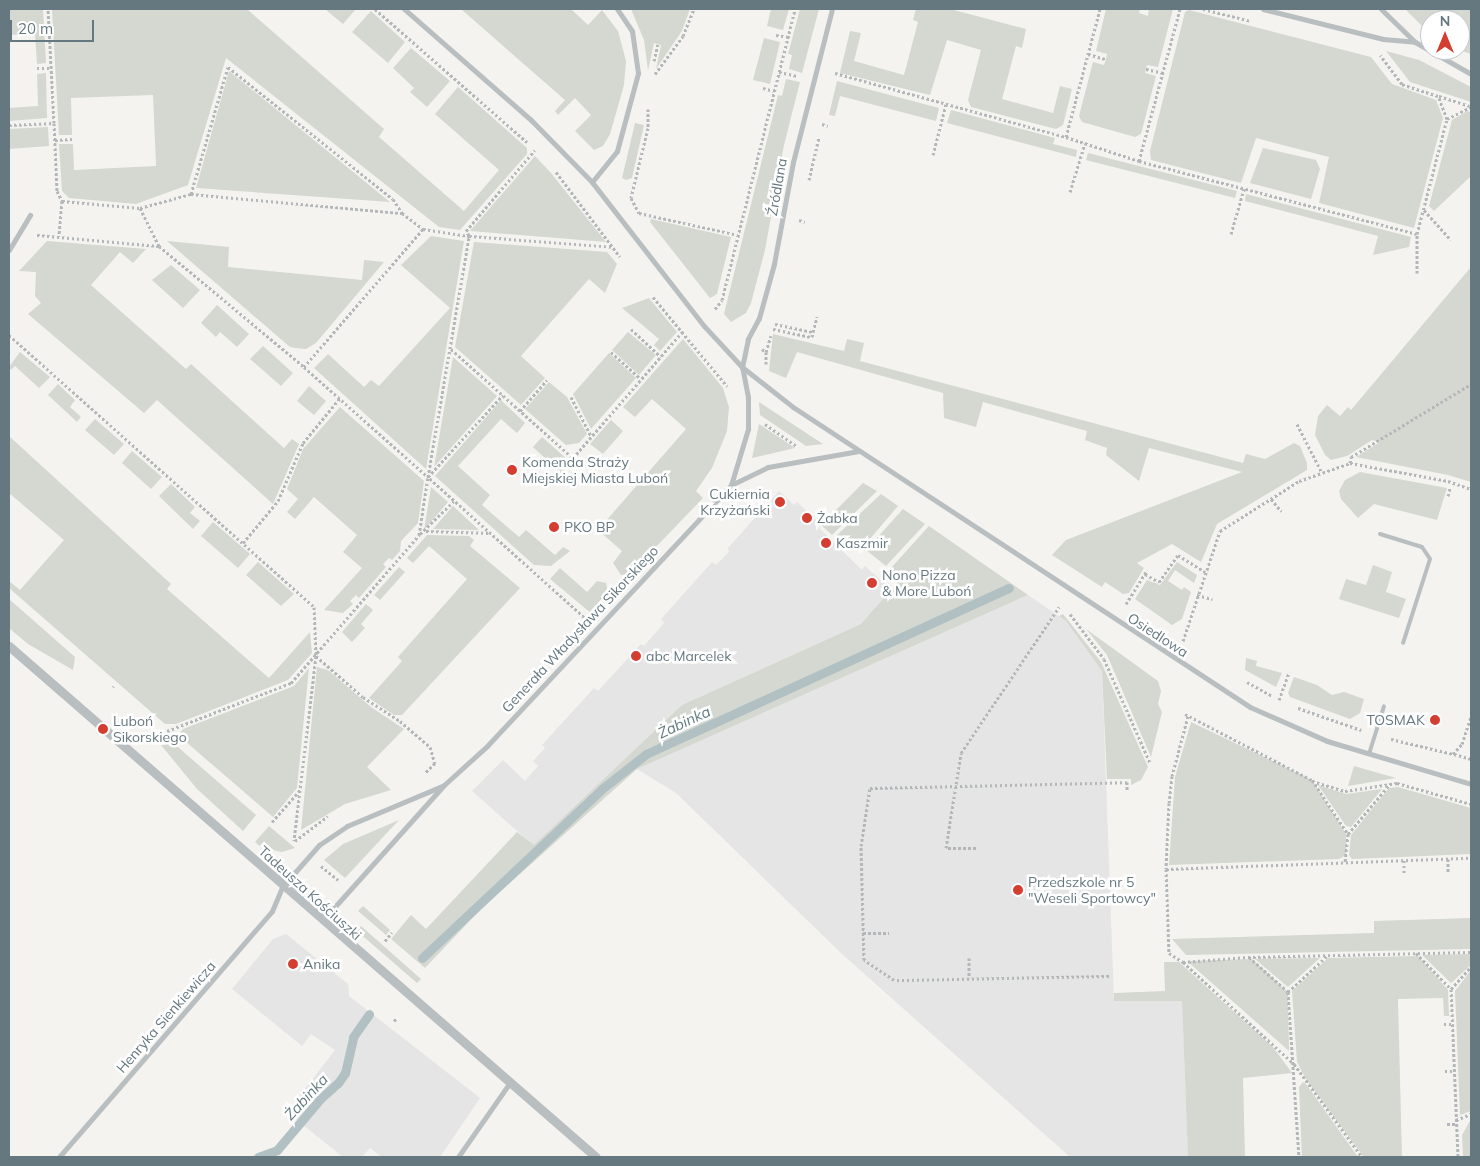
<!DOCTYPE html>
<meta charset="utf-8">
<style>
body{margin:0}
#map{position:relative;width:1480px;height:1166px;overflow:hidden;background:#f4f3f0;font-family:Mulish,sans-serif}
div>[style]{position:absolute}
.built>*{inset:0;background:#e4e5e4}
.green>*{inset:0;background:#d4d8d0}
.stream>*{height:9px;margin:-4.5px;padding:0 4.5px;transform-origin:4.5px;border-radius:4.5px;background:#b1c0c2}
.path>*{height:3px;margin-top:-1.5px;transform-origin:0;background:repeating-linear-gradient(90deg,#b3b7b9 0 2.5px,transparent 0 5px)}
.service>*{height:4px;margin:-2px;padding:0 2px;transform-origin:2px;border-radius:2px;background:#b9bec0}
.minor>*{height:5px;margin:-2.5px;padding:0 2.5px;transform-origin:2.5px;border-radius:2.5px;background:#b9bec0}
.tertiary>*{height:9px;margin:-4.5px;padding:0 4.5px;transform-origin:4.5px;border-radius:4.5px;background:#b9bec0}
.dots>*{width:14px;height:14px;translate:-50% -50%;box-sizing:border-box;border:2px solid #fff;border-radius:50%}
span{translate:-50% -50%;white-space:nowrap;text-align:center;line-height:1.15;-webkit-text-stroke:5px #fff;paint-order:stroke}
.street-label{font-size:14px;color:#66787f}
.poi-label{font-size:14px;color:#66787f}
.left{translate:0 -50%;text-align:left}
.right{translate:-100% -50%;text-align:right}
.water-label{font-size:15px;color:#61797c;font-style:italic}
.frame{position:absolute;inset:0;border:10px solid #66787f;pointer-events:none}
.north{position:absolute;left:1420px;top:10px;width:50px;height:50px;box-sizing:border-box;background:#fff;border:1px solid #c2c9cc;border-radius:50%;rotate:0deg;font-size:14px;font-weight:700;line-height:20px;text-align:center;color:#66787f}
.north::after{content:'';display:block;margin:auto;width:18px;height:22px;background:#d33e31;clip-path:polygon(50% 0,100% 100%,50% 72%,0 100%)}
.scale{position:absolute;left:10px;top:20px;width:84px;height:22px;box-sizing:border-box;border:2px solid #66787f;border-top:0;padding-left:6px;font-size:15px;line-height:18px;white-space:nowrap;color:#66787f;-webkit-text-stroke:4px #fff;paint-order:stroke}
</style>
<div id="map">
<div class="built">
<i style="clip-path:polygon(779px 491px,794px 505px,797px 502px,821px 525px,819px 528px,862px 570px,865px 566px,893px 591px,861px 624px,682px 705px,534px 846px,472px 791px,503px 760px,525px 781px,538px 766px,533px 761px,545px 748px,542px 745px,594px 688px,598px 691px,641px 644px,644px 646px,664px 623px,661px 619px,712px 562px,716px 565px,729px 552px,728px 548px)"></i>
<i style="clip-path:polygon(1028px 595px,1066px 621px,1102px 671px,1114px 1001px,1182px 1001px,1188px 1157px,1070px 1157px,842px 954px,676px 793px,637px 769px)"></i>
<i style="clip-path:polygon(286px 934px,348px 984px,349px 996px,480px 1098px,440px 1157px,382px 1157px,370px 1148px,362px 1157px,343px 1157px,287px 1112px,335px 1050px,311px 1034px,302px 1046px,232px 989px,273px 939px)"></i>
</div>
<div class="green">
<i style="clip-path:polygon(9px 9px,43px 9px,46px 63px,37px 64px,35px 34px,9px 35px)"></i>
<i style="clip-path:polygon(52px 9px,247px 9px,384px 129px,379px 137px,464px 211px,499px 170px,435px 114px,458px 87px,527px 148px,527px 154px,460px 230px,439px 227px,226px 58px,188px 185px,136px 204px,69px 198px,62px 191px,59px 144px,73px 144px,74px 170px,156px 166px,153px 95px,71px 98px,72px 135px,59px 135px)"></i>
<i style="clip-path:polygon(325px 9px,356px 9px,343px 24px)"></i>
<i style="clip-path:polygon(461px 9px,571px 9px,588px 25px,602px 10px,618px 31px,626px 61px,624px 85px,610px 134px,603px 146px,594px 150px,575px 131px,591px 115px,575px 98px,558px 115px,555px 111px,565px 100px)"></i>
<i style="clip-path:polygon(631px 9px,690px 9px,682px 31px,656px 69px,661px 45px,654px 43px,648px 70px,644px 40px)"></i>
<i style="clip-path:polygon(771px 9px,789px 9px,783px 30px,767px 26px)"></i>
<i style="clip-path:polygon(800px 9px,819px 9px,802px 73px,789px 69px,792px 55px,788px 54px)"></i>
<i style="clip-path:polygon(916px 9px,950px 9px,1026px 29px,1022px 48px,1016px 46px,1002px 99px,1053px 113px,1060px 86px,1072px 89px,1063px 125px,1056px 129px,971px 107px,968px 100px,981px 50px,947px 40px,930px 95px,840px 73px,850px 31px,861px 33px,854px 61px,904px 75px,918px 22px,913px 20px)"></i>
<i style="clip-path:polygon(1106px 9px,1140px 9px,1139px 13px,1148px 16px,1149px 9px,1173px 9px,1158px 67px,1147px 65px,1145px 73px,1156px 76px,1141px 134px,1135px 137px,1082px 122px,1079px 116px,1093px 62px,1104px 65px,1106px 59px,1107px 54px,1096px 51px)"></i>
<i style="clip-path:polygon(1405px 9px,1471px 9px,1471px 54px,1459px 50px,1460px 20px,1430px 20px,1430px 34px)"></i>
<i style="clip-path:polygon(1189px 10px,1371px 57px,1392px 84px,1436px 100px,1443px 118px,1414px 228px,1319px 203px,1329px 157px,1256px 138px,1241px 183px,1151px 160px,1150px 151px,1185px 12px)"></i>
<i style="clip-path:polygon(371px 11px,405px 42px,388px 63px,352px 32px)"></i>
<i style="clip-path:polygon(764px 38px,780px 42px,770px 84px,753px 80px)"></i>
<i style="clip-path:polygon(411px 48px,450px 81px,427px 107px,410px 92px,414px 88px,393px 68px)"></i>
<i style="clip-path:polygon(1386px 51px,1419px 60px,1471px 87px,1471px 102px,1410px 82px)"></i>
<i style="clip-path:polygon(229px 71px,390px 202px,196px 188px)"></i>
<i style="clip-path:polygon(46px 73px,47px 118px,9px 121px,9px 108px,38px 106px,37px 74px)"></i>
<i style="clip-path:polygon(786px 79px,800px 82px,784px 145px,765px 250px,751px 303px,746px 313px,731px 322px,724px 314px,778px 95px,782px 96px)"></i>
<i style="clip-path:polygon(837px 81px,939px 108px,936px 121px,840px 96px,835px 116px,829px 115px)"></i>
<i style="clip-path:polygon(951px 110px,1055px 138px,1053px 144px,1077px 150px,1076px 157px,947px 123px)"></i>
<i style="clip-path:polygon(1467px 111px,1471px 112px,1471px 176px,1434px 211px,1429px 206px,1452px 120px)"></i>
<i style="clip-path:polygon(635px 123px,644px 125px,632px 178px,626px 180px,622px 178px)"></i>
<i style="clip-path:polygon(48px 127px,49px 146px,9px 149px,9px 129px)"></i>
<i style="clip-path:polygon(1263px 148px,1316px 160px,1320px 169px,1311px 199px,1250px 183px)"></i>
<i style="clip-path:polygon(1088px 153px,1237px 191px,1235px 198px,1086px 160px)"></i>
<i style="clip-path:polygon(535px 156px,551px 173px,606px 242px,470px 231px)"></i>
<i style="clip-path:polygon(1246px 194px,1411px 237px,1409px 247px,1373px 255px,1378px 236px,1245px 201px)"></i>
<i style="clip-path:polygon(651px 219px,731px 237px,717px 294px,710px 298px,650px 222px)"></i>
<i style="clip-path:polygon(431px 236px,464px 241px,426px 469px,314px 368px,328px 354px,364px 387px,371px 380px,379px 386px,450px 308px,401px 265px)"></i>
<i style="clip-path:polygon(47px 241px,146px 249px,133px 263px,120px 252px,91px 285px,186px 369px,191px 364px,284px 448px,292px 439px,299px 444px,273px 504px,157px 400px,144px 413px,28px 314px,41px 303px,35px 296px,36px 272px,19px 271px)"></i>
<i style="clip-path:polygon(167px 241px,229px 247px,228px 267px,362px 280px,364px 260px,384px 262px,316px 343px,306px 349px,295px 348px,290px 347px)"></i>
<i style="clip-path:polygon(474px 242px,607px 252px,617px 264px,605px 293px,589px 279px,521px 356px,545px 378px,521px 405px,455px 347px)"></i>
<i style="clip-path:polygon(171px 265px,200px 290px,183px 308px,152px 280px)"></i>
<i style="clip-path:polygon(1471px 267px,1471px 482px,1448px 475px,1356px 457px,1380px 442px,1372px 440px,1347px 456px,1331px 460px,1325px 455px,1315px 435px,1318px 416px,1327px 405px,1340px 416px,1348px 407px,1351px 410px)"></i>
<i style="clip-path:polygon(649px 298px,677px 332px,660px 351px,654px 345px,659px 339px,622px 308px)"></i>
<i style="clip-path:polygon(217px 305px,249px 334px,237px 347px,220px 332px,216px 337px,201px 323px)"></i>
<i style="clip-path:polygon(628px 332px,656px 355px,639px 375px,612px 350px)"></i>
<i style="clip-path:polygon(773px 334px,844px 351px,847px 339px,864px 343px,860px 361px,1243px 463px,1246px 454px,1265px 459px,1294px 443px,1300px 446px,1307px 463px,1307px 470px,1217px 524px,1201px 562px,1172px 544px,1137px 563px,1144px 568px,1129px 593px,1123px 594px,1105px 582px,1102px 587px,1052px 555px,1066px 540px,1242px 472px,1149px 448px,1139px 481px,1106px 455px,1107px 448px,1085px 440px,1087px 431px,983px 402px,976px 427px,944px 418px,943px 393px,797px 352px,786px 378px,769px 371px)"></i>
<i style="clip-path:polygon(683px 339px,723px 388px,729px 407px,727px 431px,712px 468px,696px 491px,703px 498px,630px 574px,621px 575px,613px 563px,622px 551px,598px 530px,686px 429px,652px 399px,635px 417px,623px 407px)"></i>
<i style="clip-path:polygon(263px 346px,293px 373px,281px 386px,250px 359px)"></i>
<i style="clip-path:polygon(20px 352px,50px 377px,39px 388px,15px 366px,11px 370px,9px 367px)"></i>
<i style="clip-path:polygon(609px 353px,636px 378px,591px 429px,573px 394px)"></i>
<i style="clip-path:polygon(453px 357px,497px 396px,434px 467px)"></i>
<i style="clip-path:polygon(549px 382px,567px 397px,587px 434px,579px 443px,566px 445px,525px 409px)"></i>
<i style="clip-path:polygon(58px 384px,75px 400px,70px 407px,81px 417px,77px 422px,48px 395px)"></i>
<i style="clip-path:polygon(309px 386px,326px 401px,314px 415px,297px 401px)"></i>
<i style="clip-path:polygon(501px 400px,525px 423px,517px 433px,501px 419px,458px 466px,490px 495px,482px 505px,519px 537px,526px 530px,555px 555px,563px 547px,570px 551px,551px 566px,534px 565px,435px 476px)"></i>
<i style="clip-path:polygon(759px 402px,823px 444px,806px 446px,760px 415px)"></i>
<i style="clip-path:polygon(340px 407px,424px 481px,418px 523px,401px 541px,400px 551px,392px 560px,389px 558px,383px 564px,386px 567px,359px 598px,356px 595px,350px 601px,353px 604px,343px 613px,324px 610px,362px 568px,343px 552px,357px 535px,314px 497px,295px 519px,287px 512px,298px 499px,287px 489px,303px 449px)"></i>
<i style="clip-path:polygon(95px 419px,124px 444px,114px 455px,85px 430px)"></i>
<i style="clip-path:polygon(611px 420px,623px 431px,603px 454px,590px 444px)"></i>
<i style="clip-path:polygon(759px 424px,795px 448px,752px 458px)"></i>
<i style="clip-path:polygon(9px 436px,171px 584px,167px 589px,269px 678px,310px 632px,312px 653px,288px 680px,176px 724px,165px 724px,9px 588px,9px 581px,20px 590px,64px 540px,9px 493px)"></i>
<i style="clip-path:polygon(542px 437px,568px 460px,570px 463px,561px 473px,533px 447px)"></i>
<i style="clip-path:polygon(132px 451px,162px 477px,151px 489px,122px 463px)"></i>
<i style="clip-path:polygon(1360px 472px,1447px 488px,1437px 520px,1374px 504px,1358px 518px,1341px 499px,1339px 491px,1345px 480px)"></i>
<i style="clip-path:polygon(863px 483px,877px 491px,832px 535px,821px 525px)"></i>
<i style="clip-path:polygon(171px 484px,195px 507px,190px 513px,200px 521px,193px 529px,159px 496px)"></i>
<i style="clip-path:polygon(431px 487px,448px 502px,424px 530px)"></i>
<i style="clip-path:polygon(881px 494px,898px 506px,863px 547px,854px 539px,845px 548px,835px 537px)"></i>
<i style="clip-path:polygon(453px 506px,479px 530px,433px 529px)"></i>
<i style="clip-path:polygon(903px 509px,925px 524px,886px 566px,866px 550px)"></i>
<i style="clip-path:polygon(213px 522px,250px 554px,238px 568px,201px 536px)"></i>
<i style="clip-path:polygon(929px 526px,1028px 595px,637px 769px,482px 908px,425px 968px,391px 939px,411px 915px,426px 929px,517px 832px,534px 845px,682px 705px,861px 624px,900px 580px,890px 569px)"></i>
<i style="clip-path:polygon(427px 535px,469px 536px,474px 540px,470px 546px,520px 588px,402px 715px,394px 715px,369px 698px,402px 661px,398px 657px,467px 579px,429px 546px,413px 563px,407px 558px)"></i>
<i style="clip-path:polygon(258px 562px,294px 594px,281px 606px,246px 575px)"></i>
<i style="clip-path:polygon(1177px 562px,1197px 575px,1194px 583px,1175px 570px,1168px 581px,1182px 590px,1184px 587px,1191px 592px,1182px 619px,1172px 625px,1135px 599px,1147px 580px,1160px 585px)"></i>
<i style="clip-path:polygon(1373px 565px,1392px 572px,1386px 592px,1406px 599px,1399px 618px,1339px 599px,1346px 579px,1366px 585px)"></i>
<i style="clip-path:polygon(399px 567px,405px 572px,380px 600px,374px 595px)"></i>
<i style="clip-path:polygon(560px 568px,587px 592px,597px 581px,606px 583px,609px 597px,592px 614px,550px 579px)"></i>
<i style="clip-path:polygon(9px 599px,75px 657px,73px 670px,28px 644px,9px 628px)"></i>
<i style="clip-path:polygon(366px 604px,373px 610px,361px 624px,365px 628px,352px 642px,342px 632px)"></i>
<i style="clip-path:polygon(1063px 614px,1101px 662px,1148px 767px,1141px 780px,1131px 785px,1131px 779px,1107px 779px,1102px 671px,1066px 621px,1059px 616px)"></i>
<i style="clip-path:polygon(1086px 629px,1158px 681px,1161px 691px,1158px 704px,1162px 712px,1151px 757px,1107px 655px)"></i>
<i style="clip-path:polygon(1246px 658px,1257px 661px,1256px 666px,1282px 673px,1276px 687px,1245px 670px)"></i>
<i style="clip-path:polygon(317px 667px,328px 670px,371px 707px,404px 729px,367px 767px,391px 790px,345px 804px,301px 830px)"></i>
<i style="clip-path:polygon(309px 668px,297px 788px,273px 817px,178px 735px,183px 729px,294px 686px)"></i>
<i style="clip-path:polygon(1294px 677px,1317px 685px,1332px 695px,1344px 692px,1364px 699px,1360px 713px,1350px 719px,1290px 697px,1288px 693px)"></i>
<i style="clip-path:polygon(1191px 722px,1312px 780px,1346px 834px,1346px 855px,1339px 859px,1169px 865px,1175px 777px)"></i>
<i style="clip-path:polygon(171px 741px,256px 815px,243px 831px,197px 789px,161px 745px)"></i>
<i style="clip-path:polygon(1354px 766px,1396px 778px,1348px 786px)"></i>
<i style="clip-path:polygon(1318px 785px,1346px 794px,1382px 789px,1351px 827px,1346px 826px)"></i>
<i style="clip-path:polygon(1398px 787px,1471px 808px,1471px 854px,1352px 859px,1349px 855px,1351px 835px,1389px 788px)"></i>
<i style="clip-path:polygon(399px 820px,345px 878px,324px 860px,343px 844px)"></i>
<i style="clip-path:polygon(269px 826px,295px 848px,282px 852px,262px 848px,255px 842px)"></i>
<i style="clip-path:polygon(363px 906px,390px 930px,386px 935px,358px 911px)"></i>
<i style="clip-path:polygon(1471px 918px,1471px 949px,1186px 955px,1172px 939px,1374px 933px,1374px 921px)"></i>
<i style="clip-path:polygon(361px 926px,421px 979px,417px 983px,357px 931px)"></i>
<i style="clip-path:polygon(1471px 954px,1471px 965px,1451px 983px,1422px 955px)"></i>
<i style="clip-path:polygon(1418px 956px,1448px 990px,1449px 1016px,1444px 1016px,1443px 998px,1398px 999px,1402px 1157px,1364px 1157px,1306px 1079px,1297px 1062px,1292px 991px,1328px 958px)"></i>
<i style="clip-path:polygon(1320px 958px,1288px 987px,1255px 959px)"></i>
<i style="clip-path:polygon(1252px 959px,1288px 992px,1289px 1051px,1187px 961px)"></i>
<i style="clip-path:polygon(1164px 962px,1179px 962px,1273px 1047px,1292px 1073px,1243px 1078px,1245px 1157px,1188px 1157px,1182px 1001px,1114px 1001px,1114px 993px,1165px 991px)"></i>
<i style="clip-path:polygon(1471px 970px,1471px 1111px,1460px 1115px,1455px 991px)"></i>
<i style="clip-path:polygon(1303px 1082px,1306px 1084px,1358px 1157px,1302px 1157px,1299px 1087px)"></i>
<i style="clip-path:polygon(1471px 1119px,1471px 1157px,1463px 1157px,1462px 1135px)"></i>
</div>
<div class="stream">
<i style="left:422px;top:958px;width:248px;rotate:-43.2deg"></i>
<i style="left:603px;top:788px;width:55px;rotate:-38.3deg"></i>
<i style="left:646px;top:754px;width:399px;rotate:-24.6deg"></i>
<i style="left:258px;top:1157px;width:20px;rotate:-20deg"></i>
<i style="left:277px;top:1150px;width:67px;rotate:-49.9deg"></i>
<i style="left:320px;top:1099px;width:24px;rotate:-42deg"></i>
<i style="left:338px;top:1083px;width:12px;rotate:-55deg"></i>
<i style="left:345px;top:1073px;width:37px;rotate:-77deg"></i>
<i style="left:353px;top:1037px;width:28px;rotate:-55deg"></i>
</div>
<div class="path">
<i style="left:375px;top:9px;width:202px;rotate:41.2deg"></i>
<i style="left:1203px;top:9px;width:49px;rotate:14deg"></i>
<i style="left:776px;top:35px;width:12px;rotate:9deg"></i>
<i style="left:1088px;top:54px;width:19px;rotate:16deg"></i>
<i style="left:654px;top:61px;width:17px;rotate:-77deg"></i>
<i style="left:37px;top:68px;width:14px"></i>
<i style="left:1146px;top:69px;width:17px;rotate:13deg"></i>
<i style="left:779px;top:72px;width:19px;rotate:12deg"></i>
<i style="left:835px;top:73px;width:240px;rotate:15.5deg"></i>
<i style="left:1066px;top:137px;width:132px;rotate:-75.1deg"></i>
<i style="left:655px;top:74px;width:47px;rotate:-53.6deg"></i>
<i style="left:683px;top:36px;width:29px;rotate:-68deg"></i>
<i style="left:763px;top:88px;width:11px;rotate:15deg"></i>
<i style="left:1439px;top:96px;width:32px;rotate:18deg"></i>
<i style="left:648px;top:109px;width:19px;rotate:90deg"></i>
<i style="left:648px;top:128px;width:72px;rotate:103.7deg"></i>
<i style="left:631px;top:198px;width:17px;rotate:62deg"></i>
<i style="left:639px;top:213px;width:101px;rotate:12.5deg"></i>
<i style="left:1447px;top:119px;width:27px;rotate:-27deg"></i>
<i style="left:54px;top:123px;width:68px;rotate:87.5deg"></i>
<i style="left:57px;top:191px;width:11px;rotate:63deg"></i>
<i style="left:62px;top:201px;width:34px;rotate:95deg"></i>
<i style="left:822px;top:124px;width:6px;rotate:18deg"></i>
<i style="left:9px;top:125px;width:45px;rotate:-2.5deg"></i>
<i style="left:54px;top:123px;width:114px;rotate:-93deg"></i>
<i style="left:1066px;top:137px;width:77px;rotate:18.2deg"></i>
<i style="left:1139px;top:161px;width:157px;rotate:-74.9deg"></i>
<i style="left:55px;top:140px;width:17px;rotate:-3deg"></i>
<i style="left:933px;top:155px;width:53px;rotate:-75.7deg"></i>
<i style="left:1139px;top:161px;width:287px;rotate:14.7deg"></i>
<i style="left:1417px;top:234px;width:119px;rotate:-75.4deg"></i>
<i style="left:1447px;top:119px;width:25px;rotate:-111deg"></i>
<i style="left:1438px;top:96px;width:38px;rotate:-162deg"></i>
<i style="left:1402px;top:84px;width:36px;rotate:-127deg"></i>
<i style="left:556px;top:172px;width:106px;rotate:53deg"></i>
<i style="left:809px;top:180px;width:44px;rotate:-76.9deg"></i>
<i style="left:1070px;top:192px;width:51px;rotate:-73deg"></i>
<i style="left:191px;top:194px;width:211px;rotate:5.2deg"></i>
<i style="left:62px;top:201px;width:78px;rotate:5.1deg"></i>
<i style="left:140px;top:208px;width:53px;rotate:-15.4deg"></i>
<i style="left:191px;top:194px;width:132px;rotate:-73.8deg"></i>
<i style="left:228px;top:67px;width:211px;rotate:38.7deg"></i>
<i style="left:393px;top:199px;width:17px;rotate:57deg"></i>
<i style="left:402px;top:213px;width:26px;rotate:37deg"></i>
<i style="left:423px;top:229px;width:47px;rotate:8.7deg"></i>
<i style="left:1424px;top:210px;width:40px;rotate:48deg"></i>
<i style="left:799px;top:220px;width:6px;rotate:18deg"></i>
<i style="left:423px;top:229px;width:182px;rotate:130.8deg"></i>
<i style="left:304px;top:367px;width:166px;rotate:41.6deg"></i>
<i style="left:1231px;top:234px;width:47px;rotate:-73.9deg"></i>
<i style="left:37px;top:235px;width:122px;rotate:5.2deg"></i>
<i style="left:159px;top:246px;width:42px;rotate:-116.6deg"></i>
<i style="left:469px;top:235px;width:5px;rotate:-127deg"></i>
<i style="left:466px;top:231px;width:106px;rotate:-49.6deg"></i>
<i style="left:159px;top:246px;width:189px;rotate:39.8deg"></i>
<i style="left:1417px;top:273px;width:39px;rotate:-90deg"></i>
<i style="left:653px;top:297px;width:116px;rotate:50.3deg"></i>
<i style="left:715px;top:309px;width:11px;rotate:-52deg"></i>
<i style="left:722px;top:300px;width:300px;rotate:-75.9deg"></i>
<i style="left:775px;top:324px;width:39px;rotate:12deg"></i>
<i style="left:813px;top:332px;width:16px;rotate:-75deg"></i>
<i style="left:631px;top:329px;width:41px;rotate:43deg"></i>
<i style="left:773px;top:329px;width:40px;rotate:12deg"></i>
<i style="left:812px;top:337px;width:5px;rotate:-79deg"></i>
<i style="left:9px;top:335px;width:409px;rotate:41.7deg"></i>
<i style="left:314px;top:607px;width:49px;rotate:87.7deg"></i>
<i style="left:316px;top:656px;width:186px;rotate:96.8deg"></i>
<i style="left:451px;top:349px;width:164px;rotate:41.8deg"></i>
<i style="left:573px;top:458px;width:167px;rotate:-49.1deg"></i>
<i style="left:762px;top:349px;width:5px;rotate:37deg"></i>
<i style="left:766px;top:352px;width:17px;rotate:-73deg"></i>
<i style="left:611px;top:352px;width:40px;rotate:42deg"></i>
<i style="left:766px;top:364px;width:12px;rotate:-90deg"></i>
<i style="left:571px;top:397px;width:44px;rotate:62.9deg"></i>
<i style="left:520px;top:411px;width:41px;rotate:-48.9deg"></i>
<i style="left:765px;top:424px;width:39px;rotate:35deg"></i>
<i style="left:1297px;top:424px;width:53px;rotate:62.9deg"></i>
<i style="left:1350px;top:463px;width:6px;rotate:-81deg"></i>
<i style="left:1351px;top:457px;width:140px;rotate:-31.3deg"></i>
<i style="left:1448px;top:496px;width:8px;rotate:-76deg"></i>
<i style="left:1271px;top:499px;width:16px;rotate:50deg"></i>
<i style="left:426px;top:531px;width:64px;rotate:1.8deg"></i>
<i style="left:420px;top:534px;width:47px;rotate:-44.1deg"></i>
<i style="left:243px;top:543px;width:55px;rotate:-50.2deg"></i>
<i style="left:278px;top:501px;width:63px;rotate:-66.7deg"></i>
<i style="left:303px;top:443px;width:58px;rotate:-50.6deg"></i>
<i style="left:1145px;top:574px;width:16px;rotate:30deg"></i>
<i style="left:1159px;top:582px;width:33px;rotate:-55deg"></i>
<i style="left:1178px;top:555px;width:32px;rotate:32deg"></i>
<i style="left:1197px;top:595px;width:16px;rotate:15deg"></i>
<i style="left:1126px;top:604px;width:40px;rotate:-58deg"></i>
<i style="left:1070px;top:614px;width:56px;rotate:52.9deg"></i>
<i style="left:1104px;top:659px;width:114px;rotate:66.1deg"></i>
<i style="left:584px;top:617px;width:210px;rotate:-138.1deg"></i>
<i style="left:428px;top:477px;width:244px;rotate:-80.3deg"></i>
<i style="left:469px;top:236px;width:145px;rotate:4.3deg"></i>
<i style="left:1183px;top:641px;width:116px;rotate:-71.4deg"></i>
<i style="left:1220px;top:531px;width:93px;rotate:-32.3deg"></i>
<i style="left:1299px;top:481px;width:54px;rotate:-19.4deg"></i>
<i style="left:1350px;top:463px;width:100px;rotate:10.4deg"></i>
<i style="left:1448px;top:481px;width:24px;rotate:19deg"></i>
<i style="left:316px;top:656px;width:62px;rotate:41.1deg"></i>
<i style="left:363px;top:697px;width:44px;rotate:33deg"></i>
<i style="left:400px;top:721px;width:40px;rotate:41deg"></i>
<i style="left:430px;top:747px;width:17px;rotate:73deg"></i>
<i style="left:435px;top:763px;width:14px;rotate:135deg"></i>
<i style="left:1247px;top:682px;width:29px;rotate:29deg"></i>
<i style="left:113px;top:687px;width:1px;rotate:-45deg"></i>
<i style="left:1279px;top:700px;width:30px;rotate:-70deg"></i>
<i style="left:1298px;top:708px;width:67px;rotate:19.2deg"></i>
<i style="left:1185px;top:714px;width:143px;rotate:27.5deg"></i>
<i style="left:1312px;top:780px;width:65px;rotate:56.3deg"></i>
<i style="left:1348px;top:834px;width:28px;rotate:96deg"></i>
<i style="left:1188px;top:716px;width:62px;rotate:104.9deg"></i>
<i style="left:1172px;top:776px;width:27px;rotate:96deg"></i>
<i style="left:1169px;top:803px;width:66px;rotate:92.6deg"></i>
<i style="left:1166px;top:869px;width:84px;rotate:88deg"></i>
<i style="left:1169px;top:953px;width:17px;rotate:33deg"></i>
<i style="left:1183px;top:962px;width:151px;rotate:42.6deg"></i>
<i style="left:1294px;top:1064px;width:115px;rotate:53.8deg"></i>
<i style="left:167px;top:731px;width:133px;rotate:-21.2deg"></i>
<i style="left:291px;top:683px;width:196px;rotate:-49.1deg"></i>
<i style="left:419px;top:535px;width:59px;rotate:-81.2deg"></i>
<i style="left:428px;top:477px;width:111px;rotate:-47.6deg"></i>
<i style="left:1391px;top:739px;width:64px;rotate:13.6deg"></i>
<i style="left:1453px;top:754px;width:13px;rotate:-48deg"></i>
<i style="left:1462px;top:744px;width:29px;rotate:-72deg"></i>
<i style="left:1454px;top:754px;width:18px;rotate:16deg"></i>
<i style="left:1312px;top:781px;width:34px;rotate:17deg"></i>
<i style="left:1345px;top:791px;width:53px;rotate:-8.7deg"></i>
<i style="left:1397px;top:783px;width:77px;rotate:15.8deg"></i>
<i style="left:272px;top:822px;width:45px;rotate:-48.6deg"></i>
<i style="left:1348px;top:834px;width:65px;rotate:-50deg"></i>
<i style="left:295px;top:841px;width:41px;rotate:-37.1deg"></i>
<i style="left:976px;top:848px;width:30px;rotate:180deg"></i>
<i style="left:946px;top:848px;width:96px;rotate:-81deg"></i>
<i style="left:961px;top:753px;width:176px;rotate:-56.1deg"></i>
<i style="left:1448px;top:859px;width:13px;rotate:90deg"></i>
<i style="left:1404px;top:860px;width:14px;rotate:90deg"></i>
<i style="left:321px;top:866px;width:22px;rotate:39deg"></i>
<i style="left:1166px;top:869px;width:305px;rotate:-2.1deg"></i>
<i style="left:863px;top:933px;width:26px"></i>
<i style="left:385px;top:941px;width:11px;rotate:-52deg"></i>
<i style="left:1416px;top:953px;width:50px;rotate:45.8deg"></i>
<i style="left:1451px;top:989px;width:30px;rotate:-48deg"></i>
<i style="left:1249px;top:957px;width:52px;rotate:41.9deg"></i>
<i style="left:1288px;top:992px;width:165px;rotate:86.2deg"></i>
<i style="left:969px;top:958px;width:20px;rotate:90deg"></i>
<i style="left:1183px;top:962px;width:65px;rotate:-4.4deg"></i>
<i style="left:1248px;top:957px;width:223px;rotate:-1.3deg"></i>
<i style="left:1109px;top:976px;width:215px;rotate:178.9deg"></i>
<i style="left:894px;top:980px;width:36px;rotate:-146deg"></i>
<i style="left:864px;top:960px;width:114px;rotate:-91.5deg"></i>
<i style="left:861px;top:846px;width:59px;rotate:-81.2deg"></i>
<i style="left:870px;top:788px;width:257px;rotate:-1.3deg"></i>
<i style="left:1127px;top:782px;width:8px;rotate:90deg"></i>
<i style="left:1451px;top:989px;width:168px;rotate:87.6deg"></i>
<i style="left:1288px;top:992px;width:54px;rotate:-42.8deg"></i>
<i style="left:394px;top:1021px;width:3px;rotate:-45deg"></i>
<i style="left:1444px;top:1024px;width:9px"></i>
<i style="left:1445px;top:1071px;width:10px"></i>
<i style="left:1456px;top:1120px;width:16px;rotate:-22deg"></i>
<i style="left:1447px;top:1124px;width:10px"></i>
</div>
<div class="service">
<i style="left:1380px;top:534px;width:44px;rotate:17.2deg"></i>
<i style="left:1422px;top:547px;width:14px;rotate:56deg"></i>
<i style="left:1430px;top:559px;width:88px;rotate:107.8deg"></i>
<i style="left:1369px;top:754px;width:50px;rotate:-72.6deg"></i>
</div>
<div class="minor">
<i style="left:832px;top:9px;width:158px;rotate:104.3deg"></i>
<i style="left:793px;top:162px;width:104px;rotate:100.6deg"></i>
<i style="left:774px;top:264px;width:56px;rotate:105.5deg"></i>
<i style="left:759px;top:318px;width:24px;rotate:118deg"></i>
<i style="left:748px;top:339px;width:29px;rotate:102deg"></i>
<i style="left:742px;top:367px;width:65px;rotate:38.1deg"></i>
<i style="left:793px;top:407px;width:547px;rotate:33.28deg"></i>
<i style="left:1250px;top:707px;width:84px;rotate:23.8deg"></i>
<i style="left:1327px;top:741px;width:150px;rotate:16.6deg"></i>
<i style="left:1263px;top:9px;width:124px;rotate:14deg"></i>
<i style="left:1383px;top:39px;width:32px;rotate:5deg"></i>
<i style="left:1381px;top:9px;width:47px;rotate:44.1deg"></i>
<i style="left:1415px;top:42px;width:64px;rotate:29.7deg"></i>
<i style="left:592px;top:182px;width:40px;rotate:-51deg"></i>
<i style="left:617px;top:151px;width:81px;rotate:-74.9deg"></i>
<i style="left:638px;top:73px;width:42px;rotate:-98.1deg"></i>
<i style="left:632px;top:31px;width:27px;rotate:-124deg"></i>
<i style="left:9px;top:250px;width:41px;rotate:-59deg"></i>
<i style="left:731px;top:485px;width:41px;rotate:-25.9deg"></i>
<i style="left:768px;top:467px;width:92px;rotate:-10deg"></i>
<i style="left:322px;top:921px;width:183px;rotate:-48.1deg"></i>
<i style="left:444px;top:785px;width:58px;rotate:-42.2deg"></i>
<i style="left:487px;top:746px;width:357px;rotate:-46.9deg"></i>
<i style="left:731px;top:485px;width:59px;rotate:-73.1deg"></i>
<i style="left:748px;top:429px;width:32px;rotate:-90deg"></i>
<i style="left:748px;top:397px;width:31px;rotate:-101deg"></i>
<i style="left:742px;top:367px;width:56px;rotate:-132.8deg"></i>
<i style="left:704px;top:326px;width:182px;rotate:-127.9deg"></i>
<i style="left:592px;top:182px;width:87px;rotate:-134.5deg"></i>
<i style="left:531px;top:120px;width:169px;rotate:-138.8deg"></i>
<i style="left:59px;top:1157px;width:325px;rotate:-49.1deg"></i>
<i style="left:272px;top:911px;width:26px;rotate:-67deg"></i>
<i style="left:282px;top:887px;width:56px;rotate:-48.6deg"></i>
<i style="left:319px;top:845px;width:34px;rotate:-34deg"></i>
<i style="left:347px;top:826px;width:103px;rotate:-22.8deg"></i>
<i style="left:458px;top:1157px;width:89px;rotate:-55.1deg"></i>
</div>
<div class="tertiary">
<i style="left:9px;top:646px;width:778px;rotate:41.04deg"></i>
</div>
<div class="dots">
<i style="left:512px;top:470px;background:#d33e31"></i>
<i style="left:780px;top:502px;background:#d33e31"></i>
<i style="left:807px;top:518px;background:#d33e31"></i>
<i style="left:554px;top:527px;background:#d33e31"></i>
<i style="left:826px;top:543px;background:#d33e31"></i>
<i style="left:872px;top:583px;background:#d33e31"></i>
<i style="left:636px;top:656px;background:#d33e31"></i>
<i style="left:1435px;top:720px;background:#d33e31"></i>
<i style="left:103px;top:729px;background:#d33e31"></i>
<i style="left:1018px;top:890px;background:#d33e31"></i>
<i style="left:293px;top:964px;background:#d33e31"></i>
</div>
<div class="street-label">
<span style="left:777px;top:187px;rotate:-80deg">Źródlana</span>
<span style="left:580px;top:629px;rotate:-47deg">Generała Władysława Sikorskiego</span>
<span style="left:1158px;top:635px;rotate:33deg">Osiedlowa</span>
<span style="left:310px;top:893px;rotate:42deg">Tadeusza Kościuszki</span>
<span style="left:166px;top:1017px;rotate:-49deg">Henryka Sienkiewicza</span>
</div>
<div class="poi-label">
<span class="left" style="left:522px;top:470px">Komenda Straży<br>Miejskiej Miasta Luboń</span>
<span class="right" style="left:770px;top:502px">Cukiernia<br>Krzyżański</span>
<span class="left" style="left:817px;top:518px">Żabka</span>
<span class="left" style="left:564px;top:527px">PKO BP</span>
<span class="left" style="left:836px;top:543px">Kaszmir</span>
<span class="left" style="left:882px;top:583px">Nono Pizza<br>&amp; More Luboń</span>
<span class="left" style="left:646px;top:656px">abc Marcelek</span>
<span class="right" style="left:1425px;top:720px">TOSMAK</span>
<span class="left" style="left:113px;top:729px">Luboń<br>Sikorskiego</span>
<span class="left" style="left:1028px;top:890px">Przedszkole nr 5<br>"Weseli Sportowcy"</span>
<span class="left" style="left:303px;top:964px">Anika</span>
</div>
<div class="water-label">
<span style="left:684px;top:722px;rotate:-25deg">Żabinka</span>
<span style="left:306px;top:1097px;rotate:-47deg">Żabinka</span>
</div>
<div class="frame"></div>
<div class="north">N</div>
<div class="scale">20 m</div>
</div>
